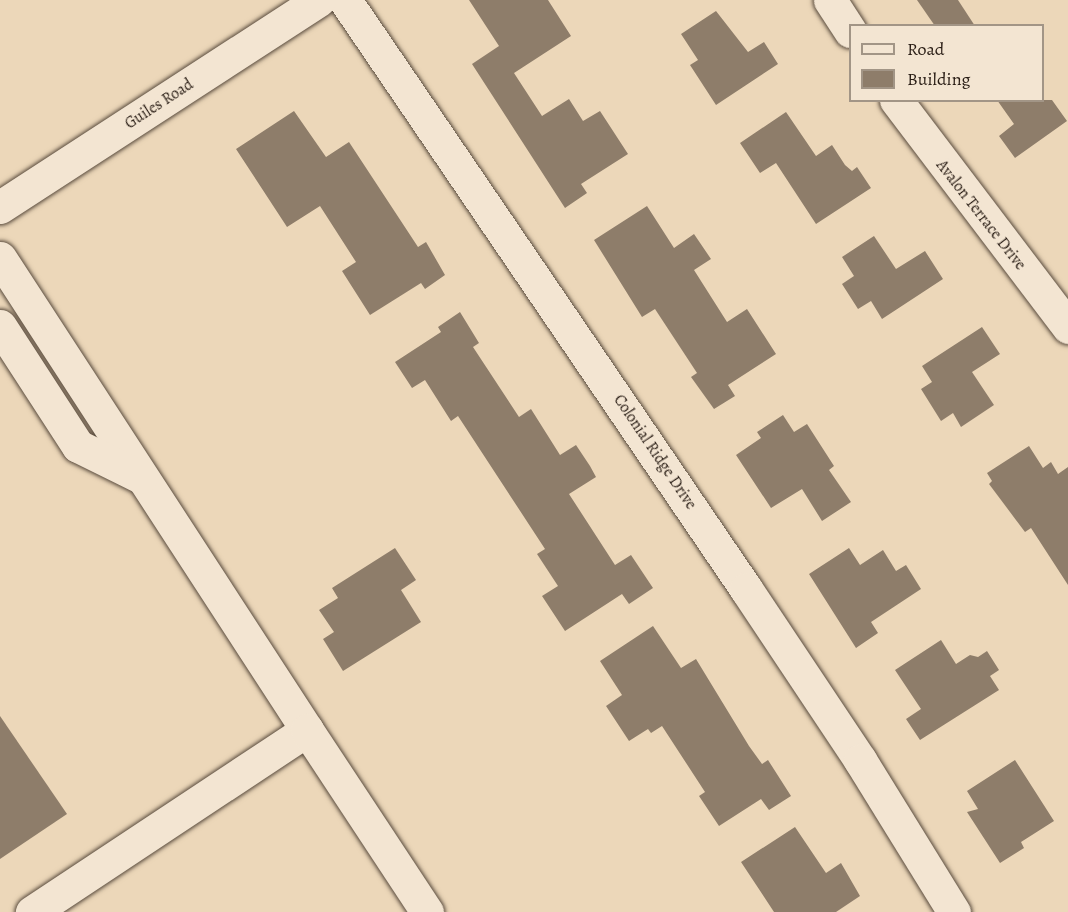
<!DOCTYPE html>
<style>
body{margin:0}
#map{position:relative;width:1068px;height:912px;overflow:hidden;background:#ecd7b9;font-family:Alegreya,serif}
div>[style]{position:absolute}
.building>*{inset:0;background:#8e7d6a}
.roads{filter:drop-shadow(0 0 2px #594b3d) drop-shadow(0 0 2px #594b3d)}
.minor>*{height:33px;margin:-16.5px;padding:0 16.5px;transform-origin:16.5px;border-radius:16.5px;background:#f3e5d2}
span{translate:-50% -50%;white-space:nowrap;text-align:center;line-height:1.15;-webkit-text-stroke:4.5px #f3e5d2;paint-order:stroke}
.street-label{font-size:16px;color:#281c14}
.legend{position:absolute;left:849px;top:24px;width:195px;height:78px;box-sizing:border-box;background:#f3e5d2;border:2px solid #a29586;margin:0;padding:8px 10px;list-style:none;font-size:18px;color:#281c14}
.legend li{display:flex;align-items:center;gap:12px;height:30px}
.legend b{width:30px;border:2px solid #a29586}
</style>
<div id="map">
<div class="building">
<i style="clip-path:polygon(469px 0,548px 0,571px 36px,514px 73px,542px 116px,569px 99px,583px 121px,600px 111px,628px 154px,581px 184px,587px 193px,565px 208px,472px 64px,499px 46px)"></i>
<i style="clip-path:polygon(917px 0,958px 0,975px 26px,935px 26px)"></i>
<i style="clip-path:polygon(716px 11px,748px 52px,764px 42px,778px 64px,716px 105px,690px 65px,698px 60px,681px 34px)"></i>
<i style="clip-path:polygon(997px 100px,1052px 100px,1067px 121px,1015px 158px,999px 136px,1014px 124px)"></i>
<i style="clip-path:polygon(294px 111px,326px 157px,349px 142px,418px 247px,426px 242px,445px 275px,425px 289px,421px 283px,370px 315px,342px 271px,356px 262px,320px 206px,287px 227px,236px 149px)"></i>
<i style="clip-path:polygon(786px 112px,816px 156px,832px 145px,845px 165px,852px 171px,857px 167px,871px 188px,816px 224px,776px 163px,760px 173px,740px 143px)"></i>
<i style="clip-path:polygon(647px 206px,674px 248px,694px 234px,711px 259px,694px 270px,727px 322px,747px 309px,776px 354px,728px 385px,735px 396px,714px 409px,691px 377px,697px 373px,655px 309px,642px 317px,594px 240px)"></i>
<i style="clip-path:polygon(874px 236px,896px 269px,925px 251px,943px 279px,882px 319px,871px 301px,858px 309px,842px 284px,854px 276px,842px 257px)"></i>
<i style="clip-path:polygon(460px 312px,479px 343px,473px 347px,519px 417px,531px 409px,560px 455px,576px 445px,590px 466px,596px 477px,569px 494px,615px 565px,631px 555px,653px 588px,629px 604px,622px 594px,565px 631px,542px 596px,558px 586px,537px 554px,545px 549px,458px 416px,451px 421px,425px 380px,412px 388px,395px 362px,441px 332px,438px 327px)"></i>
<i style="clip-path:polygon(982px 327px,1000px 354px,972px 372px,994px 405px,961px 427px,953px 413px,941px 421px,921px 389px,932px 382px,922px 366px)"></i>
<i style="clip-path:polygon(783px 415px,794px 432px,807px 424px,834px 466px,829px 470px,851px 502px,822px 521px,802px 489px,771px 508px,736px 455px,761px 438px,757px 432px)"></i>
<i style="clip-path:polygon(1029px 446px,1043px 468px,1051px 462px,1058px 474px,1068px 467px,1068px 585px,1031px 528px,1025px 532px,989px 484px,992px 481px,987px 473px)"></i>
<i style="clip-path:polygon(395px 548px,416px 580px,401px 590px,421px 622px,343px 671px,323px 639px,334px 632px,319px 610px,338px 598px,332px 588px)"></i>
<i style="clip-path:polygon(849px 548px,860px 565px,883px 550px,896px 571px,906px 565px,921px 589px,871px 622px,878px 633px,856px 648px,809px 574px)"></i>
<i style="clip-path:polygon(653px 626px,681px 668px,696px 659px,749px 746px,762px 764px,768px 760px,791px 796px,769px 810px,761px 799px,719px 826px,699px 796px,705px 792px,662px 726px,651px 733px,648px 729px,629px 741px,606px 706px,622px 695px,600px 661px)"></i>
<i style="clip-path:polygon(941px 640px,956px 664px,970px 655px,978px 657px,987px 651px,999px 670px,990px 676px,999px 690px,920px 740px,906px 719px,921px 709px,895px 670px)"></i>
<i style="clip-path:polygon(0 716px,67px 814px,0 859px)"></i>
<i style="clip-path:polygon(1015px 760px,1054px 821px,1021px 842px,1024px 848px,1000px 863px,967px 812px,978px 809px,967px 791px)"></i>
<i style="clip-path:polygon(795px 827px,826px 873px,841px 863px,860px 896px,836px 912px,774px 912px,741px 862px)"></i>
</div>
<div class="roads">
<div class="minor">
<i style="left:345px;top:0;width:713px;rotate:55.75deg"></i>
<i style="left:746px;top:589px;width:206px;rotate:56.3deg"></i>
<i style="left:860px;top:760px;width:179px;rotate:58.3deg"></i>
<i style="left:830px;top:0;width:37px;rotate:57deg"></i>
<i style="left:896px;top:100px;width:285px;rotate:52.8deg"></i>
<i style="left:0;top:207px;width:380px;rotate:-33deg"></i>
<i style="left:0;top:258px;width:563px;rotate:56.96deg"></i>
<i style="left:307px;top:730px;width:330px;rotate:146.5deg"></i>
<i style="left:0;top:326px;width:143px;rotate:57deg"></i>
<i style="left:78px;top:446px;width:70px;rotate:26.2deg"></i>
<i style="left:307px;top:730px;width:218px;rotate:56.6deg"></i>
</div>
</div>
<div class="street-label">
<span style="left:159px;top:104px;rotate:-33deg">Guiles Road</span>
<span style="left:981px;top:215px;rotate:52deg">Avalon Terrace Drive</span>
<span style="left:655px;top:452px;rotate:56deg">Colonial Ridge Drive</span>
</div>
<ul class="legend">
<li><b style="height:8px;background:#f3e5d2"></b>Road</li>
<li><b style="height:16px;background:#8e7d6a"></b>Building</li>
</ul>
</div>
